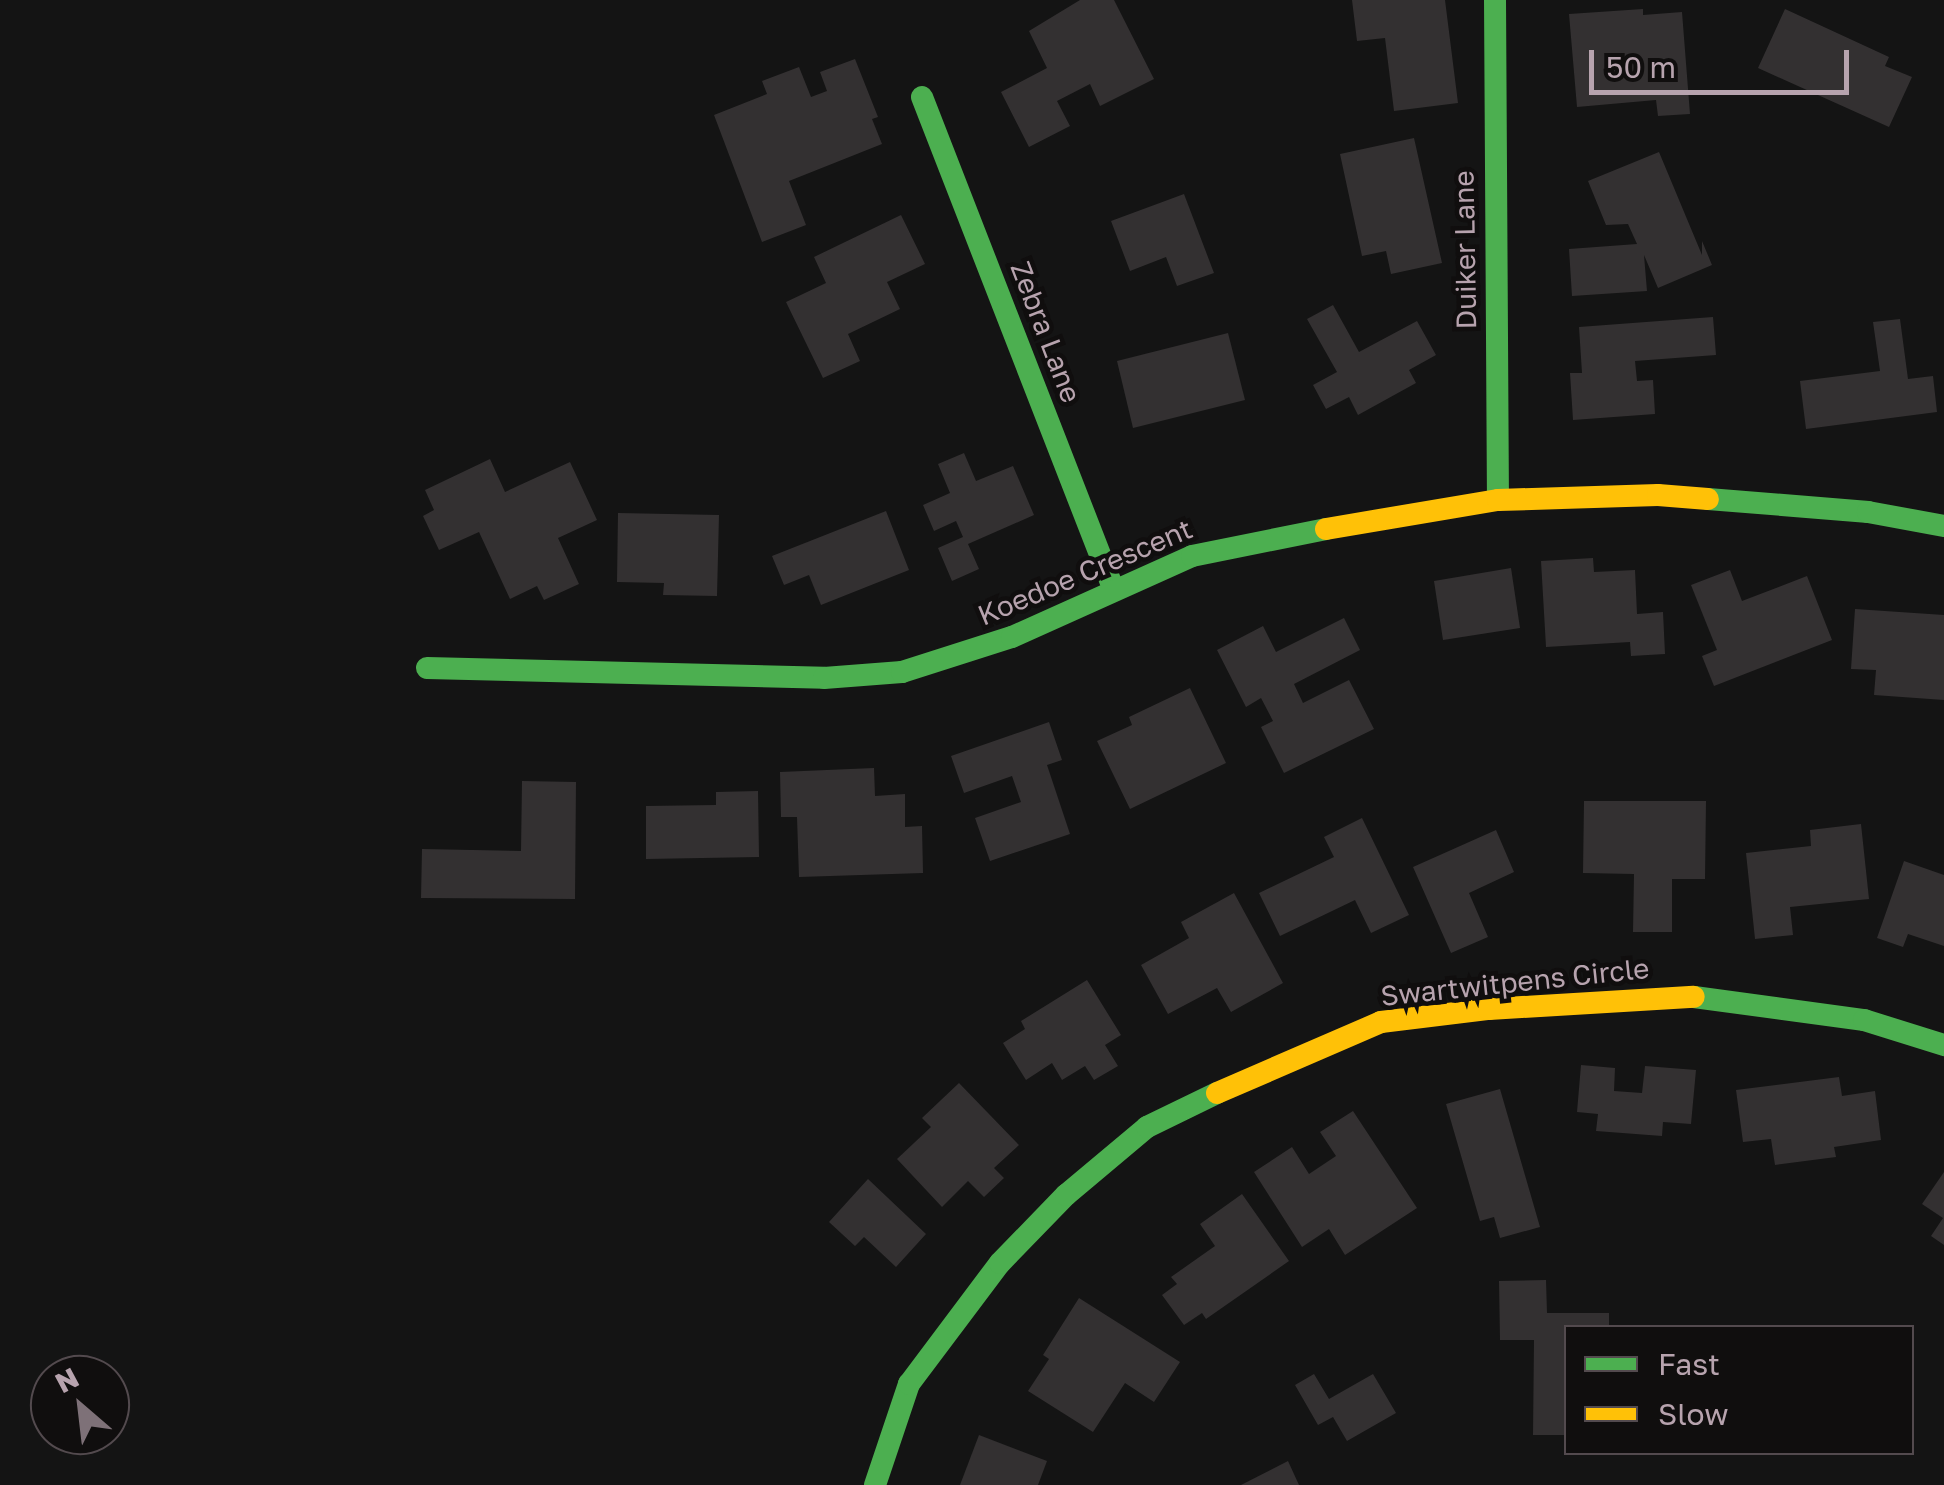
<!DOCTYPE html>
<style>
body{margin:0}
#map{position:relative;width:1944px;height:1485px;overflow:hidden;background:#141414;font-family:"Golos Text",sans-serif}
div>[style]{position:absolute}
.building>*{inset:0;background:#333031}
.fast>*{height:22px;margin:-11px;padding:0 11px;transform-origin:11px;border-radius:11px;background:#4caf50}
.slow>*{height:22px;margin:-11px;padding:0 11px;transform-origin:11px;border-radius:11px;background:#ffc107}
span{translate:-50% -50%;white-space:nowrap;text-align:center;line-height:1.15;-webkit-text-stroke:9px #100e0e;paint-order:stroke}
.street-label{font-size:28px;color:#b7a3ae}
.legend{position:absolute;left:1564px;top:1325px;width:350px;height:130px;box-sizing:border-box;background:#100e0e;border:2px solid #534a4e;margin:0;padding:12px 18px;list-style:none;font-size:30px;color:#b7a3ae}
.legend li{display:flex;align-items:center;gap:20px;height:50px}
.legend b{width:50px;border:2px solid #534a4e}
.north{position:absolute;left:30px;top:1355px;width:100px;height:100px;box-sizing:border-box;background:#100e0e;border:2px solid #534a4e;border-radius:50%;rotate:332deg;font-size:28px;font-weight:700;line-height:40px;text-align:center;color:#b7a3ae}
.north::after{content:'';display:block;margin:auto;width:35px;height:45px;background:#7e7178;clip-path:polygon(50% 0,100% 100%,50% 72%,0 100%)}
.scale{position:absolute;left:1589px;top:50px;width:260px;height:45px;box-sizing:border-box;border:5px solid #b7a3ae;border-top:0;padding-left:12px;font-size:30px;line-height:35px;white-space:nowrap;color:#b7a3ae;-webkit-text-stroke:8px #100e0e;paint-order:stroke}
</style>
<div id="map">
<div class="building">
<i style="clip-path:polygon(1080px 0,1114px 0,1154px 79px,1100px 106px,1090px 84px,1057px 101px,1070px 126px,1029px 147px,1001px 92px,1047px 68px,1029px 31px)"></i>
<i style="clip-path:polygon(1352px 0,1445px 0,1458px 103px,1394px 111px,1385px 38px,1357px 41px)"></i>
<i style="clip-path:polygon(1643px 9px,1643px 15px,1682px 12px,1690px 114px,1658px 116px,1656px 100px,1577px 107px,1569px 14px)"></i>
<i style="clip-path:polygon(1785px 9px,1889px 57px,1885px 66px,1912px 77px,1889px 127px,1758px 68px)"></i>
<i style="clip-path:polygon(855px 59px,878px 117px,872px 119px,882px 144px,789px 181px,806px 225px,762px 242px,714px 115px,767px 94px,762px 81px,799px 67px,811px 97px,827px 91px,820px 72px)"></i>
<i style="clip-path:polygon(1414px 138px,1442px 263px,1391px 274px,1386px 251px,1362px 256px,1340px 154px)"></i>
<i style="clip-path:polygon(1659px 152px,1702px 255px,1702px 241px,1712px 265px,1658px 288px,1644px 255px,1647px 291px,1572px 296px,1569px 249px,1637px 244px,1628px 224px,1606px 225px,1588px 181px)"></i>
<i style="clip-path:polygon(1184px 194px,1214px 273px,1177px 286px,1166px 257px,1130px 271px,1111px 221px)"></i>
<i style="clip-path:polygon(901px 215px,925px 264px,887px 282px,900px 309px,848px 334px,860px 361px,823px 378px,786px 302px,826px 283px,814px 257px)"></i>
<i style="clip-path:polygon(1333px 305px,1359px 352px,1417px 321px,1436px 355px,1409px 370px,1416px 383px,1358px 415px,1349px 397px,1326px 409px,1313px 385px,1337px 372px,1307px 319px)"></i>
<i style="clip-path:polygon(1713px 317px,1716px 355px,1635px 361px,1637px 381px,1653px 380px,1655px 414px,1573px 420px,1570px 373px,1582px 373px,1579px 327px)"></i>
<i style="clip-path:polygon(1900px 319px,1908px 379px,1933px 376px,1937px 412px,1806px 429px,1800px 381px,1880px 371px,1873px 322px)"></i>
<i style="clip-path:polygon(1228px 333px,1245px 400px,1133px 428px,1117px 361px)"></i>
<i style="clip-path:polygon(964px 453px,976px 481px,1013px 466px,1034px 515px,968px 544px,979px 569px,952px 581px,938px 548px,963px 537px,956px 521px,934px 531px,923px 505px,950px 493px,938px 464px)"></i>
<i style="clip-path:polygon(490px 459px,505px 492px,570px 462px,597px 520px,558px 538px,579px 584px,544px 600px,537px 586px,510px 599px,479px 532px,439px 550px,423px 516px,434px 510px,425px 490px)"></i>
<i style="clip-path:polygon(886px 511px,909px 570px,821px 605px,809px 575px,784px 585px,772px 556px)"></i>
<i style="clip-path:polygon(618px 513px,719px 515px,717px 596px,663px 595px,664px 583px,617px 582px)"></i>
<i style="clip-path:polygon(1593px 558px,1594px 572px,1635px 570px,1637px 614px,1663px 612px,1665px 654px,1631px 656px,1630px 642px,1546px 647px,1541px 561px)"></i>
<i style="clip-path:polygon(1511px 568px,1520px 628px,1443px 640px,1434px 581px)"></i>
<i style="clip-path:polygon(1730px 570px,1742px 601px,1807px 576px,1832px 640px,1714px 686px,1702px 656px,1717px 650px,1691px 585px)"></i>
<i style="clip-path:polygon(1855px 609px,1944px 615px,1944px 700px,1874px 695px,1876px 670px,1851px 669px)"></i>
<i style="clip-path:polygon(1344px 618px,1360px 650px,1294px 684px,1303px 703px,1349px 680px,1374px 729px,1284px 773px,1261px 727px,1273px 721px,1261px 698px,1246px 707px,1217px 650px,1263px 626px,1276px 652px)"></i>
<i style="clip-path:polygon(1190px 688px,1226px 763px,1130px 809px,1097px 741px,1132px 725px,1129px 717px)"></i>
<i style="clip-path:polygon(1049px 722px,1062px 760px,1047px 765px,1070px 834px,990px 861px,975px 818px,1021px 802px,1012px 776px,964px 793px,951px 756px)"></i>
<i style="clip-path:polygon(874px 768px,875px 796px,905px 794px,905px 827px,922px 826px,923px 873px,799px 877px,797px 817px,781px 817px,780px 772px)"></i>
<i style="clip-path:polygon(522px 781px,576px 782px,575px 899px,421px 898px,422px 849px,521px 851px)"></i>
<i style="clip-path:polygon(758px 791px,759px 857px,646px 859px,646px 806px,716px 805px,716px 792px)"></i>
<i style="clip-path:polygon(1584px 801px,1706px 801px,1705px 879px,1672px 879px,1672px 932px,1633px 932px,1634px 874px,1583px 873px)"></i>
<i style="clip-path:polygon(1362px 818px,1409px 915px,1371px 933px,1355px 900px,1280px 936px,1259px 893px,1334px 857px,1324px 837px)"></i>
<i style="clip-path:polygon(1861px 824px,1869px 899px,1790px 907px,1793px 935px,1755px 939px,1746px 853px,1811px 846px,1810px 830px)"></i>
<i style="clip-path:polygon(1496px 830px,1514px 872px,1469px 893px,1488px 937px,1451px 953px,1413px 867px)"></i>
<i style="clip-path:polygon(1904px 861px,1944px 875px,1944px 946px,1908px 934px,1903px 947px,1877px 938px)"></i>
<i style="clip-path:polygon(1234px 893px,1283px 983px,1231px 1012px,1217px 988px,1168px 1014px,1141px 965px,1189px 938px,1181px 922px)"></i>
<i style="clip-path:polygon(1087px 980px,1121px 1035px,1105px 1045px,1118px 1066px,1094px 1080px,1085px 1066px,1062px 1080px,1052px 1063px,1026px 1080px,1003px 1043px,1025px 1029px,1021px 1021px)"></i>
<i style="clip-path:polygon(1581px 1065px,1615px 1068px,1614px 1091px,1642px 1093px,1645px 1066px,1696px 1070px,1691px 1124px,1663px 1122px,1662px 1136px,1596px 1131px,1598px 1114px,1577px 1112px)"></i>
<i style="clip-path:polygon(1839px 1077px,1842px 1096px,1875px 1091px,1881px 1140px,1834px 1147px,1836px 1157px,1775px 1165px,1771px 1139px,1743px 1142px,1736px 1090px)"></i>
<i style="clip-path:polygon(959px 1083px,1019px 1145px,994px 1168px,1004px 1178px,984px 1197px,968px 1181px,942px 1207px,897px 1159px,931px 1127px,922px 1118px)"></i>
<i style="clip-path:polygon(1500px 1089px,1540px 1227px,1500px 1238px,1494px 1217px,1480px 1221px,1446px 1104px)"></i>
<i style="clip-path:polygon(1353px 1111px,1417px 1208px,1345px 1255px,1329px 1229px,1302px 1247px,1254px 1172px,1292px 1147px,1309px 1174px,1336px 1156px,1320px 1132px)"></i>
<i style="clip-path:polygon(1944px 1172px,1944px 1245px,1931px 1236px,1943px 1218px,1922px 1204px)"></i>
<i style="clip-path:polygon(868px 1179px,926px 1234px,896px 1267px,864px 1237px,855px 1246px,829px 1222px)"></i>
<i style="clip-path:polygon(1242px 1194px,1289px 1261px,1206px 1319px,1202px 1313px,1184px 1325px,1162px 1295px,1177px 1284px,1171px 1277px,1215px 1246px,1200px 1224px)"></i>
<i style="clip-path:polygon(1546px 1280px,1547px 1313px,1609px 1313px,1609px 1328px,1566px 1328px,1566px 1435px,1533px 1435px,1534px 1340px,1500px 1340px,1499px 1281px)"></i>
<i style="clip-path:polygon(1079px 1298px,1180px 1362px,1154px 1402px,1125px 1383px,1093px 1432px,1028px 1391px,1049px 1359px,1043px 1355px)"></i>
<i style="clip-path:polygon(1314px 1374px,1329px 1399px,1373px 1374px,1396px 1413px,1347px 1441px,1333px 1417px,1318px 1425px,1295px 1385px)"></i>
<i style="clip-path:polygon(979px 1435px,1047px 1461px,1038px 1485px,960px 1485px)"></i>
<i style="clip-path:polygon(1288px 1461px,1299px 1485px,1241px 1485px)"></i>
</div>
<div class="fast">
<i style="left:1495px;top:0;width:500px;rotate:89.66deg"></i>
<i style="left:922px;top:97px;width:527px;rotate:68.74deg"></i>
<i style="left:1708px;top:499px;width:161px;rotate:4.6deg"></i>
<i style="left:1868px;top:512px;width:77px;rotate:10.4deg"></i>
<i style="left:427px;top:668px;width:397px;rotate:1.4deg"></i>
<i style="left:824px;top:678px;width:78px;rotate:-4.4deg"></i>
<i style="left:902px;top:672px;width:115px;rotate:-17.7deg"></i>
<i style="left:1012px;top:637px;width:197px;rotate:-24.2deg"></i>
<i style="left:1192px;top:556px;width:137px;rotate:-11.4deg"></i>
<i style="left:1694px;top:997px;width:172px;rotate:7.7deg"></i>
<i style="left:1864px;top:1020px;width:84px;rotate:17.4deg"></i>
<i style="left:875px;top:1485px;width:107px;rotate:-71.4deg"></i>
<i style="left:909px;top:1384px;width:151px;rotate:-53.1deg"></i>
<i style="left:1000px;top:1263px;width:95px;rotate:-45.9deg"></i>
<i style="left:1066px;top:1195px;width:106px;rotate:-40deg"></i>
<i style="left:1147px;top:1127px;width:78px;rotate:-25.9deg"></i>
</div>
<div class="slow">
<i style="left:1326px;top:529px;width:174px;rotate:-9.6deg"></i>
<i style="left:1498px;top:500px;width:160px;rotate:-1.8deg"></i>
<i style="left:1658px;top:495px;width:50px;rotate:4.6deg"></i>
<i style="left:1217px;top:1093px;width:179px;rotate:-23.4deg"></i>
<i style="left:1381px;top:1022px;width:109px;rotate:-6.9deg"></i>
<i style="left:1489px;top:1009px;width:205px;rotate:-3.4deg"></i>
</div>
<div class="street-label">
<span style="left:1465px;top:250px;rotate:-91deg">Duiker Lane</span>
<span style="left:1046px;top:332px;rotate:69deg">Zebra Lane</span>
<span style="left:1085px;top:572px;rotate:-23deg">Koedoe Crescent</span>
<span style="left:1515px;top:982px;rotate:-6deg">Swartwitpens Circle</span>
</div>
<ul class="legend">
<li><b style="height:12px;background:#4caf50"></b>Fast</li>
<li><b style="height:12px;background:#ffc107"></b>Slow</li>
</ul>
<div class="north">N</div>
<div class="scale">50 m</div>
</div>
